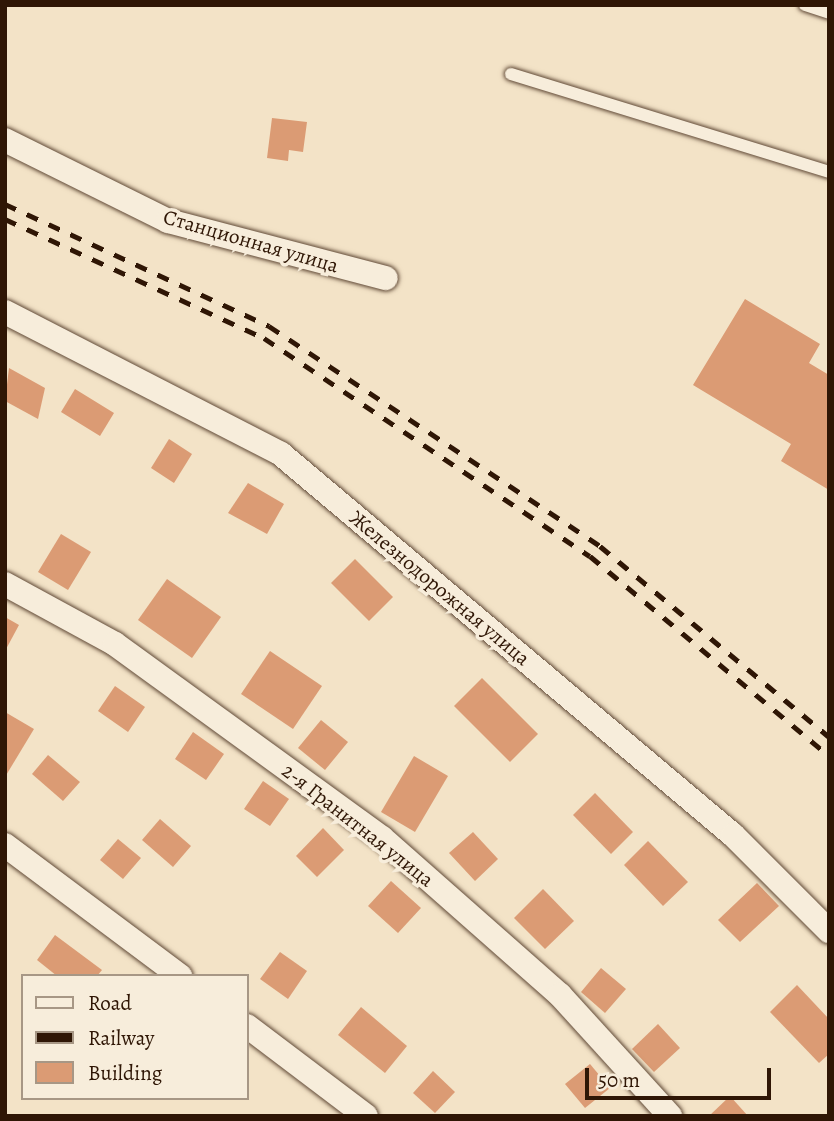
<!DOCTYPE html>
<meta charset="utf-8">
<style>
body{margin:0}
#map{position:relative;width:834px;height:1121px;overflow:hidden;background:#f3e3c7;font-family:Alegreya,serif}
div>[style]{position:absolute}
.building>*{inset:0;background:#db9b74}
.roads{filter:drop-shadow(0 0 2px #604936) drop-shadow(0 0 2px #604936)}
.lane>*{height:12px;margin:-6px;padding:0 6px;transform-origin:6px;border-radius:6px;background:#f7eddb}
.street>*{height:24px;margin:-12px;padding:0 12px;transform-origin:12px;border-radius:12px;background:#f7eddb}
.rail>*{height:5px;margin-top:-2.5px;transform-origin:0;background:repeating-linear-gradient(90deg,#2f1605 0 12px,transparent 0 24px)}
span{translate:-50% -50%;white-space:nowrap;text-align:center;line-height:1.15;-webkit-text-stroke:7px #f7eddb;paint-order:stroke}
.street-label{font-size:21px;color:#2f1605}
.frame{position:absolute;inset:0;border:7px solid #2f1605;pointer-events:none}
.legend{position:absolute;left:21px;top:974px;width:228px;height:126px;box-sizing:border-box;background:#f7eddb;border:2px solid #a79785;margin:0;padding:9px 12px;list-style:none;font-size:21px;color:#2f1605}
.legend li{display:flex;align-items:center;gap:14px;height:35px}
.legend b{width:35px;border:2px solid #a79785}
.scale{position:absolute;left:585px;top:1068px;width:186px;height:32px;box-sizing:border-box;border:4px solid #2f1605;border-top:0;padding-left:9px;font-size:21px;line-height:24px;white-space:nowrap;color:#2f1605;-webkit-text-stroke:5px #f7eddb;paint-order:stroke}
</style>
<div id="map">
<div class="building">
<i style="clip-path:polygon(272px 118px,307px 122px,303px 152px,289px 150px,288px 161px,267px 158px)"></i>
<i style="clip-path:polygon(745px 299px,820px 344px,809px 363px,829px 375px,829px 490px,781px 461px,791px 444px,693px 385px)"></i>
<i style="clip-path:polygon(9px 368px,45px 388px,38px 419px,5px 401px)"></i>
<i style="clip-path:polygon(75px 389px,114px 413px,100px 436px,61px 412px)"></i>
<i style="clip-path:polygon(169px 439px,192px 454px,174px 483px,151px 468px)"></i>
<i style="clip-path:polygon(248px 483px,284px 504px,267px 534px,228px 513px)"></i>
<i style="clip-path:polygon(61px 534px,91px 552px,68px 590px,38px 572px)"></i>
<i style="clip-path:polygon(355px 559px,393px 597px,369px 621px,331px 583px)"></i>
<i style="clip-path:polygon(167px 579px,221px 617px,192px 658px,138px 620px)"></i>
<i style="clip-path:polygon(5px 617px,19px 625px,5px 651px)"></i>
<i style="clip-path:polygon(270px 651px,322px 686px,293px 729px,241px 694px)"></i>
<i style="clip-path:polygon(482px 678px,538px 734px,510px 762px,454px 706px)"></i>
<i style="clip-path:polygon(115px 686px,145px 707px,128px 732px,98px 711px)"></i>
<i style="clip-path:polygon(5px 712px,34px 729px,5px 777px)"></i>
<i style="clip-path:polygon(321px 720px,348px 742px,325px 770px,298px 748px)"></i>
<i style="clip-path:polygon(193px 732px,224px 754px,206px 780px,175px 759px)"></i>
<i style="clip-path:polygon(48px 755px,80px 782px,63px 801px,32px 774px)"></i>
<i style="clip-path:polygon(414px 756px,448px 776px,415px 832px,381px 812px)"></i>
<i style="clip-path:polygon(263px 781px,289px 799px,270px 826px,244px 809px)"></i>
<i style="clip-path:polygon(595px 793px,633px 832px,611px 854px,573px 815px)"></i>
<i style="clip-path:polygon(160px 819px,191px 846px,173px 867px,142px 840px)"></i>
<i style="clip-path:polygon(323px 828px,344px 850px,317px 877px,296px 856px)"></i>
<i style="clip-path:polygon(473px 832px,498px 859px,475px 881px,449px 853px)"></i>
<i style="clip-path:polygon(118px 839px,141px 858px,123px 879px,100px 860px)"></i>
<i style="clip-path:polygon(648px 841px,688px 882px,663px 906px,624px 865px)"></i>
<i style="clip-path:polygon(391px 881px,421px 908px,398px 933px,368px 906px)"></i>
<i style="clip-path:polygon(757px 883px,779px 906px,740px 942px,718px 920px)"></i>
<i style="clip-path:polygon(543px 889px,574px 921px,545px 949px,514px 918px)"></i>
<i style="clip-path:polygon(55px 935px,102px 970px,97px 976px,57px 976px,37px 960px)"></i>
<i style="clip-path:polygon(280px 952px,307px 971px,288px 999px,260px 979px)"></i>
<i style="clip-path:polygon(601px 968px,626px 989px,605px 1013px,581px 992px)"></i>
<i style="clip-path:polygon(797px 985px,829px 1019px,829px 1054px,819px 1063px,770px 1012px)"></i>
<i style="clip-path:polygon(361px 1007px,407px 1046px,385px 1073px,338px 1035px)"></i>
<i style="clip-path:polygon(658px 1024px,680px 1048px,654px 1072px,632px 1049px)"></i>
<i style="clip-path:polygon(590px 1064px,610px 1088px,585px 1108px,565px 1084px)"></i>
<i style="clip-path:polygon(433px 1071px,455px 1092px,435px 1113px,413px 1093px)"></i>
<i style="clip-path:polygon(730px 1096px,748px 1116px,709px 1116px)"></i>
</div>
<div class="roads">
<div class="lane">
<i style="left:805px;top:5px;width:25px;rotate:18deg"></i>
<i style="left:511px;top:74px;width:333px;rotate:17.1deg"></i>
</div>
<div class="street">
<i style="left:5px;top:140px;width:182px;rotate:26.4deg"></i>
<i style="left:168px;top:221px;width:225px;rotate:14.7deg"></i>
<i style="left:5px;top:312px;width:310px;rotate:27.2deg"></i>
<i style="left:281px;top:454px;width:591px;rotate:40.13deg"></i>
<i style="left:733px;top:835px;width:136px;rotate:45deg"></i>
<i style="left:5px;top:584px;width:125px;rotate:28.6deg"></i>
<i style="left:115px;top:644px;width:330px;rotate:36deg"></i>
<i style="left:382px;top:838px;width:237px;rotate:41.4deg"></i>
<i style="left:560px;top:995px;width:164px;rotate:47.7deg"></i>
<i style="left:5px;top:845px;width:219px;rotate:36.8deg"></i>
<i style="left:247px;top:1026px;width:149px;rotate:37.1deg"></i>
</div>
</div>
<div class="rail">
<i style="left:5px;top:204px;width:291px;rotate:24.8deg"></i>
<i style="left:269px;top:326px;width:397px;rotate:33.6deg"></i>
<i style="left:600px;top:546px;width:298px;rotate:39.8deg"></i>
<i style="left:5px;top:219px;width:285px;rotate:24.7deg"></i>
<i style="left:264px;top:338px;width:392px;rotate:33.8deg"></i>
<i style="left:590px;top:556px;width:312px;rotate:39.9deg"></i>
</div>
<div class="street-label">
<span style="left:251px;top:241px;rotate:16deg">Станционная улица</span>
<span style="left:440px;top:588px;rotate:40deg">Железнодорожная улица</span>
<span style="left:358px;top:825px;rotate:38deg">2-я Гранитная улица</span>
</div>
<div class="frame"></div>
<ul class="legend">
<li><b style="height:9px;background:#f7eddb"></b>Road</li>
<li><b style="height:9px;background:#2f1605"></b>Railway</li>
<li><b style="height:19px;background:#db9b74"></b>Building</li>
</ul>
<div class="scale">50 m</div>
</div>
